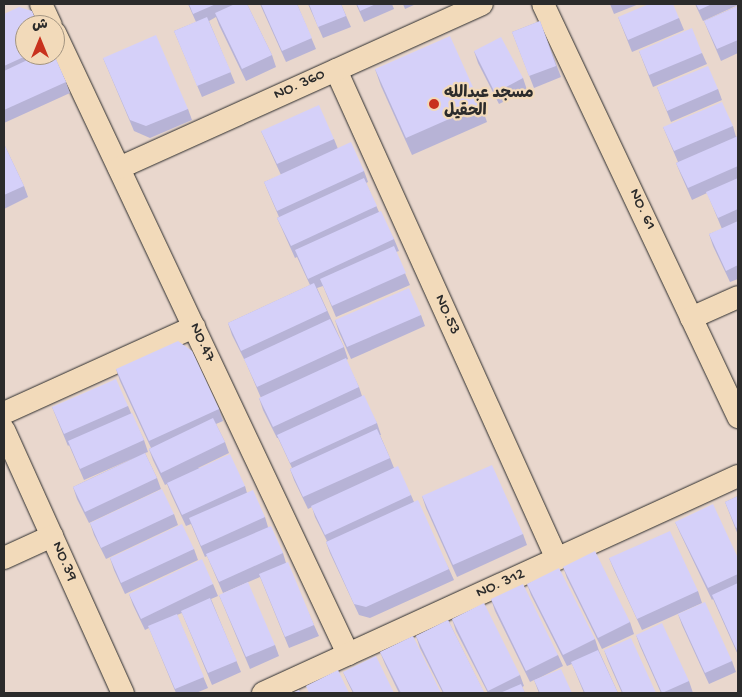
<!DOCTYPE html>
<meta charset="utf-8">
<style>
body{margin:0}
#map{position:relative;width:742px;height:697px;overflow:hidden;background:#e9d7cd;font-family:"Gochi Hand","Playpen Sans Arabic",sans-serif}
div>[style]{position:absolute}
.roads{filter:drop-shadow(0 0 1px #2b2b2b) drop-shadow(0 0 1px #2b2b2b)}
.minor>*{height:22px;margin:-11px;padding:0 11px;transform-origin:11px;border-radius:11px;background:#f2daba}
.wall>*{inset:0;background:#b7b3d6}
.building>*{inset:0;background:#d5d0f9}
.dots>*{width:14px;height:14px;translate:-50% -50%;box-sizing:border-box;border:2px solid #f2daba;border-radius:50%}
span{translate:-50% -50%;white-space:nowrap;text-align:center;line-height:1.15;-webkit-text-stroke:4.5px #f2daba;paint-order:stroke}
.street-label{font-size:16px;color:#2b2b2b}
.poi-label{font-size:16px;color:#2b2b2b;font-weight:700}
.left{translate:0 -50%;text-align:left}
.frame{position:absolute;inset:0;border:5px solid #2b2b2b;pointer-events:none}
.north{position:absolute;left:15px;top:15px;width:50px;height:50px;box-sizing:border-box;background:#f2daba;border:1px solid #a29481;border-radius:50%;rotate:0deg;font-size:14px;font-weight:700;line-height:20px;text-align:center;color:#2b2b2b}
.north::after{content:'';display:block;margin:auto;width:18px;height:22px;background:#c8321e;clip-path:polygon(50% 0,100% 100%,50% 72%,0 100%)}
</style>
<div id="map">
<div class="roads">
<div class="minor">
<i style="left:41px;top:4px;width:23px;rotate:65deg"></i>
<i style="left:543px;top:4px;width:457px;rotate:64.7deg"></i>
<i style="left:55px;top:33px;width:687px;rotate:64.74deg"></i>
<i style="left:336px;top:70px;width:537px;rotate:65.68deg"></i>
<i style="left:119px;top:168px;width:398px;rotate:-24.3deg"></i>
<i style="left:691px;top:318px;width:51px;rotate:-24.1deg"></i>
<i style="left:4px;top:413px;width:209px;rotate:-24.4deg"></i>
<i style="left:4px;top:430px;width:289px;rotate:65.7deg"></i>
<i style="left:4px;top:558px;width:53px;rotate:-24.6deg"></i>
<i style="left:263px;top:693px;width:522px;rotate:-24.55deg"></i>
</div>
</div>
<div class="wall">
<i style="clip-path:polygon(188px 4px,247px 4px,272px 55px,276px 67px,246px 81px,219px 25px,216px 17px,209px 21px,235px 83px,202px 97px,174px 31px,196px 22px)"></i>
<i style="clip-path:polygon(260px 4px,297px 4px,316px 49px,286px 62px)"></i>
<i style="clip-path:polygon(308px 4px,341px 4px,351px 27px,323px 38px)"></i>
<i style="clip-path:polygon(356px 4px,392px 4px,394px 9px,364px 22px)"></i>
<i style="clip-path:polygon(403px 4px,416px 4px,405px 9px)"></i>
<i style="clip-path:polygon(610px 4px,639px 4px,614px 14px)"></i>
<i style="clip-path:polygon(695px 4px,738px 4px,738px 5px,703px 21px)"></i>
<i style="clip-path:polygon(738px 6px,738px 53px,721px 61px,709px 33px,704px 21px)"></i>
<i style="clip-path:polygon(4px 14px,25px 55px,54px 55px,66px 82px,70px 93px,4px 123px)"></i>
<i style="clip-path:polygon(618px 17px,679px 18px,684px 30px,632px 52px)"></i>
<i style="clip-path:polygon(540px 21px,561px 77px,534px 88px,512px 32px)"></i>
<i style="clip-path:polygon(474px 51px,523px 78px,527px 90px,499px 104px,478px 63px)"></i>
<i style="clip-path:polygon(639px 51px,702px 53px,707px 64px,653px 87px)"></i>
<i style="clip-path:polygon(103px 58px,188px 109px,192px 120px,150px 138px,134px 131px)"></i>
<i style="clip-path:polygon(375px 69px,481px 105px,487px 122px,412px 155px,381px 86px)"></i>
<i style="clip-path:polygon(657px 87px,718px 89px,722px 100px,671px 122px)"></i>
<i style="clip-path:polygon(733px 126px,736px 137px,738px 136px,738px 279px,730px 282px,713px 246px,709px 234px,722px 229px,707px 193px,692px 200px,681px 175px,676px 163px,678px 162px,663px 127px)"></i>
<i style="clip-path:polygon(261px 131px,334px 139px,338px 149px,364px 171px,368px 182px,366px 183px,379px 212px,394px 239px,399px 251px,396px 252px,410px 285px,336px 317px,323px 286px,317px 288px,344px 347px,348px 359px,346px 360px,359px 387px,362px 396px,377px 423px,381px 435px,380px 435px,390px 458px,394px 468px,411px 495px,414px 502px,449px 569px,454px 580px,370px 618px,359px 615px,330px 553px,326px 542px,327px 541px,315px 517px,312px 507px,308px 509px,294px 480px,290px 469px,292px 468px,278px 438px,277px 438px,263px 410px,259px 398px,261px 398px,246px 363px,232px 335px,228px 323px,310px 285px,297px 257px,295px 258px,282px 229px,277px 218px,279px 217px,269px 194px,264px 182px,281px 175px)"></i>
<i style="clip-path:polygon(4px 144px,24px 186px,28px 197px,4px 209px)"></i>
<i style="clip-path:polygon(421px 315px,425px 326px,351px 359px,339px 332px,335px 320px)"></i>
<i style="clip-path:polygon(116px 369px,219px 409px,223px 421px,216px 424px,225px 442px,229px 453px,198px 468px,245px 486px,247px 493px,265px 517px,268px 527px,283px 553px,286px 563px,314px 625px,319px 636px,289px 648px,260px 577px,223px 593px,207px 556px,205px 557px,191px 524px,186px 526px,171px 494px,167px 484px,165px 485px,153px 460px,149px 449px,151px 448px,120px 381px)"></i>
<i style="clip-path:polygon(128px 406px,131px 413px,144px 440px,148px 452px,145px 453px,157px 478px,161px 489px,89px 523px,77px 499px,73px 487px,136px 457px,84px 480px,69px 445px,68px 446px,52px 407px)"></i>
<i style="clip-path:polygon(422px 496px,523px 534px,527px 545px,457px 577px,426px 508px)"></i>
<i style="clip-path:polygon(738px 496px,738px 535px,725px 502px)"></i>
<i style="clip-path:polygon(174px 514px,178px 525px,106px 559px,94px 535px,90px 523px)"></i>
<i style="clip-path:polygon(675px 522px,738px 558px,738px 655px,713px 599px,712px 600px,680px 533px)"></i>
<i style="clip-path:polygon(194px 549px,198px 560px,125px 594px,114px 570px,110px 558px)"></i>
<i style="clip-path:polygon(609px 558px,698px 591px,702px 603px,642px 630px,614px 570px)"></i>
<i style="clip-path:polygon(563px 567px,630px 622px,634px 634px,602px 649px,567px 578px)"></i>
<i style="clip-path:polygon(213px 584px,218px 596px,211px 599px,241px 672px,212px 685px,182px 613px,177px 615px,208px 688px,196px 693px,176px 693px,149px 628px,145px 630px,133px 605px,129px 594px)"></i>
<i style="clip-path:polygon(527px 584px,595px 639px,599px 651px,618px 693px,584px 693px,572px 664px,567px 666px,531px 595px)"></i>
<i style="clip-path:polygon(219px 595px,275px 645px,279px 656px,250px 669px)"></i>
<i style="clip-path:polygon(491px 599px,558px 655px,563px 666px,535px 680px,572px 693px,539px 693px,534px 680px,530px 682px,495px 611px)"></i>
<i style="clip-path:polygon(678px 614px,732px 661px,736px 672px,709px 684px,682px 625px)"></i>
<i style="clip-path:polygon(452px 619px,520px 675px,524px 686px,522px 687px,525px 693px,488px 693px,456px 631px)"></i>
<i style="clip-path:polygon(448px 620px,484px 693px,443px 693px,420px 648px,416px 636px)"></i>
<i style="clip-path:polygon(636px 635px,689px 681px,693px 693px,661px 693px,640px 646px)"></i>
<i style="clip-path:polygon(604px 650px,656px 693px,622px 693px,608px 661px)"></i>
<i style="clip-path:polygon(380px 652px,441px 693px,399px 693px,385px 664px)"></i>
<i style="clip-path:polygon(343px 672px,394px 693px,353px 693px,348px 683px)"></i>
</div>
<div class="building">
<i style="clip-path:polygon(189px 4px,216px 4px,193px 14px)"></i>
<i style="clip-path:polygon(235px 4px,247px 4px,272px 55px,242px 69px,215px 13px)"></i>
<i style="clip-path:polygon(261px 4px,297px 4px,312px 38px,282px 51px)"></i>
<i style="clip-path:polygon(309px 4px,341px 4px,346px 16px,318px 27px)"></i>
<i style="clip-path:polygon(357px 4px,376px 4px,360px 11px)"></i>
<i style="clip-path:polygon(649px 4px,673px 4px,679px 18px,628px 40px,618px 17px)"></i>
<i style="clip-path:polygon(696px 4px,712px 4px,699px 10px)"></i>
<i style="clip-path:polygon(738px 6px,738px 40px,717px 49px,704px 21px)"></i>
<i style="clip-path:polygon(19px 7px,32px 11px,38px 25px,25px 25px,25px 55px,28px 55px,4px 66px,4px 14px)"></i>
<i style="clip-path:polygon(207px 17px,231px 72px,197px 86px,174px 31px)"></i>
<i style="clip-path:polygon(540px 21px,556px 66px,529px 76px,512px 32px)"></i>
<i style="clip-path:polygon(692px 28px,702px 53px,649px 75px,639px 51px)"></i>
<i style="clip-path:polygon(156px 35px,188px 109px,146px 126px,130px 120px,103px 58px)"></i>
<i style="clip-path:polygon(450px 36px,481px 105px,406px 138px,375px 69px)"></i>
<i style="clip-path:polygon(501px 37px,523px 78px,495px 93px,474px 51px)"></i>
<i style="clip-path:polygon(38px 55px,54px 55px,66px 82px,4px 110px,4px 71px)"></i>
<i style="clip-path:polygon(708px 66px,718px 89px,667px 111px,657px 87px)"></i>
<i style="clip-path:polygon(722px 102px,733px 126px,674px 151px,663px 127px)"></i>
<i style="clip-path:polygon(319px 105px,334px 139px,277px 164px,261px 131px)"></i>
<i style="clip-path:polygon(738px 136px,738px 166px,688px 188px,676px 163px)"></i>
<i style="clip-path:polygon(351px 142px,364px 171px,277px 211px,264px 182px)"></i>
<i style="clip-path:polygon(4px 144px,24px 186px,4px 195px)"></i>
<i style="clip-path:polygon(364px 178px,377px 206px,291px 246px,277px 218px)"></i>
<i style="clip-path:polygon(738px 178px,738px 209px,718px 218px,706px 192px)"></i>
<i style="clip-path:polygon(381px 211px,394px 239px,308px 279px,295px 250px)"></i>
<i style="clip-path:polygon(738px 221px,738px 265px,726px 271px,709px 234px)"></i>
<i style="clip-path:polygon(394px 246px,406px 273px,332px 306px,320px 279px)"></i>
<i style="clip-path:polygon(314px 283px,327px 311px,241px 351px,228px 323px)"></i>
<i style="clip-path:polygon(409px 288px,421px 315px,347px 347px,335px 320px)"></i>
<i style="clip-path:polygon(330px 319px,344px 347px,257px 387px,244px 359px)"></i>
<i style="clip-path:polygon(178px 341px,192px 351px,219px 409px,149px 441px,116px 369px)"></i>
<i style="clip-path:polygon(346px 358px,359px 387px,273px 427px,259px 398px)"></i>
<i style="clip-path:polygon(116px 379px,128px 406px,64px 434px,52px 407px)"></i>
<i style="clip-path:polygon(364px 395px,377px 423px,290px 463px,277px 435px)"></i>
<i style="clip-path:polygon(132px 413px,144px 440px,80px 469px,68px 441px)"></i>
<i style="clip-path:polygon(213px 418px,225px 442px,161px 473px,149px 449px)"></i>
<i style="clip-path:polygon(377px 429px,390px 458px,303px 497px,290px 469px)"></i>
<i style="clip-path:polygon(145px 453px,157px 478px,85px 512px,73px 487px)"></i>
<i style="clip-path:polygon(230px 454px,245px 486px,182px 515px,167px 483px)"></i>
<i style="clip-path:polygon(492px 465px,523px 534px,453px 565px,422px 496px)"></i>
<i style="clip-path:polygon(398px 466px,411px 495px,325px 535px,311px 506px)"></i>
<i style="clip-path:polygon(162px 489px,174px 514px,101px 548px,90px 523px)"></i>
<i style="clip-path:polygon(253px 490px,265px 517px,201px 546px,189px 518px)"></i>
<i style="clip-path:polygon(738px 496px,738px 527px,736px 528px,725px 502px)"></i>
<i style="clip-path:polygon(418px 500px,449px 569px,366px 607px,354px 604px,326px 542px)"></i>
<i style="clip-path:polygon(713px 504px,738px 558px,738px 574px,708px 588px,675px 522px)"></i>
<i style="clip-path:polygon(182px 524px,194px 549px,121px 583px,110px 558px)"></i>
<i style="clip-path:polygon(271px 526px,283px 553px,219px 582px,206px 554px)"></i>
<i style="clip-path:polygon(670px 531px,698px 591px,637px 619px,609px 558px)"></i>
<i style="clip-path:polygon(595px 551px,630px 622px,598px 638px,563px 567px)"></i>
<i style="clip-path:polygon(202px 559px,213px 584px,141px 619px,129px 594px)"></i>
<i style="clip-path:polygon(288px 562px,314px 625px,285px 637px,259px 574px)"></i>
<i style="clip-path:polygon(559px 568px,595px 639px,563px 655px,527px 584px)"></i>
<i style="clip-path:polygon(248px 582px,275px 645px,246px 657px,219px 595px)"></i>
<i style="clip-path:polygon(738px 583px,738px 653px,712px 595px)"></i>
<i style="clip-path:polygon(523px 584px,558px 655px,526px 671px,491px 599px)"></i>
<i style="clip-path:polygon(210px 598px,237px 661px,208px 673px,181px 611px)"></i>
<i style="clip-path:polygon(705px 602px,732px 661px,705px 673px,678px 614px)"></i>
<i style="clip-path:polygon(484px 603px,520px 675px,488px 691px,452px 619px)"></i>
<i style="clip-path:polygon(177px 614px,204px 677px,175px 689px,148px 626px)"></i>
<i style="clip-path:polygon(448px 620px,484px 692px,481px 693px,444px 693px,416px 636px)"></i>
<i style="clip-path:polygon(662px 623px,689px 681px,662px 693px,636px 635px)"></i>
<i style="clip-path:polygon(413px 636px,441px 693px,401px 693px,380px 652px)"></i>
<i style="clip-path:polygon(631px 638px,656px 693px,623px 693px,604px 650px)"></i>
<i style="clip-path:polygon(598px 650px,618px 693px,585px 693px,571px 662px)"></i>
<i style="clip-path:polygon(376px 656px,394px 693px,354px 693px,343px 672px)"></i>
<i style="clip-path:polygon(561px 669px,572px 693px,540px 693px,534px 680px)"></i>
<i style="clip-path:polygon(338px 670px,349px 693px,309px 693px,306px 686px)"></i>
<i style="clip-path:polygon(521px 684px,525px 693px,500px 693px)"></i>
<i style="clip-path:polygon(299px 690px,301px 693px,292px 693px)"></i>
</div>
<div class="dots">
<i style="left:434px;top:104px;background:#c8321e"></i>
</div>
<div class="street-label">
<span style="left:300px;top:86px;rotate:-24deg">NO. 360</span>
<span style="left:641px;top:210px;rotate:65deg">NO. 61</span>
<span style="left:446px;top:315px;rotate:66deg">NO.53</span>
<span style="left:201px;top:343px;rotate:65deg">NO.47</span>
<span style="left:63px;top:562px;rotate:66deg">NO.39</span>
<span style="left:501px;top:585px;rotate:-24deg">NO. 312</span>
</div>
<div class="poi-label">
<span class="left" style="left:444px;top:104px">مسجد عبدالله<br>الحقيل</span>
</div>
<div class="frame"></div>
<div class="north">ش</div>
</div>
